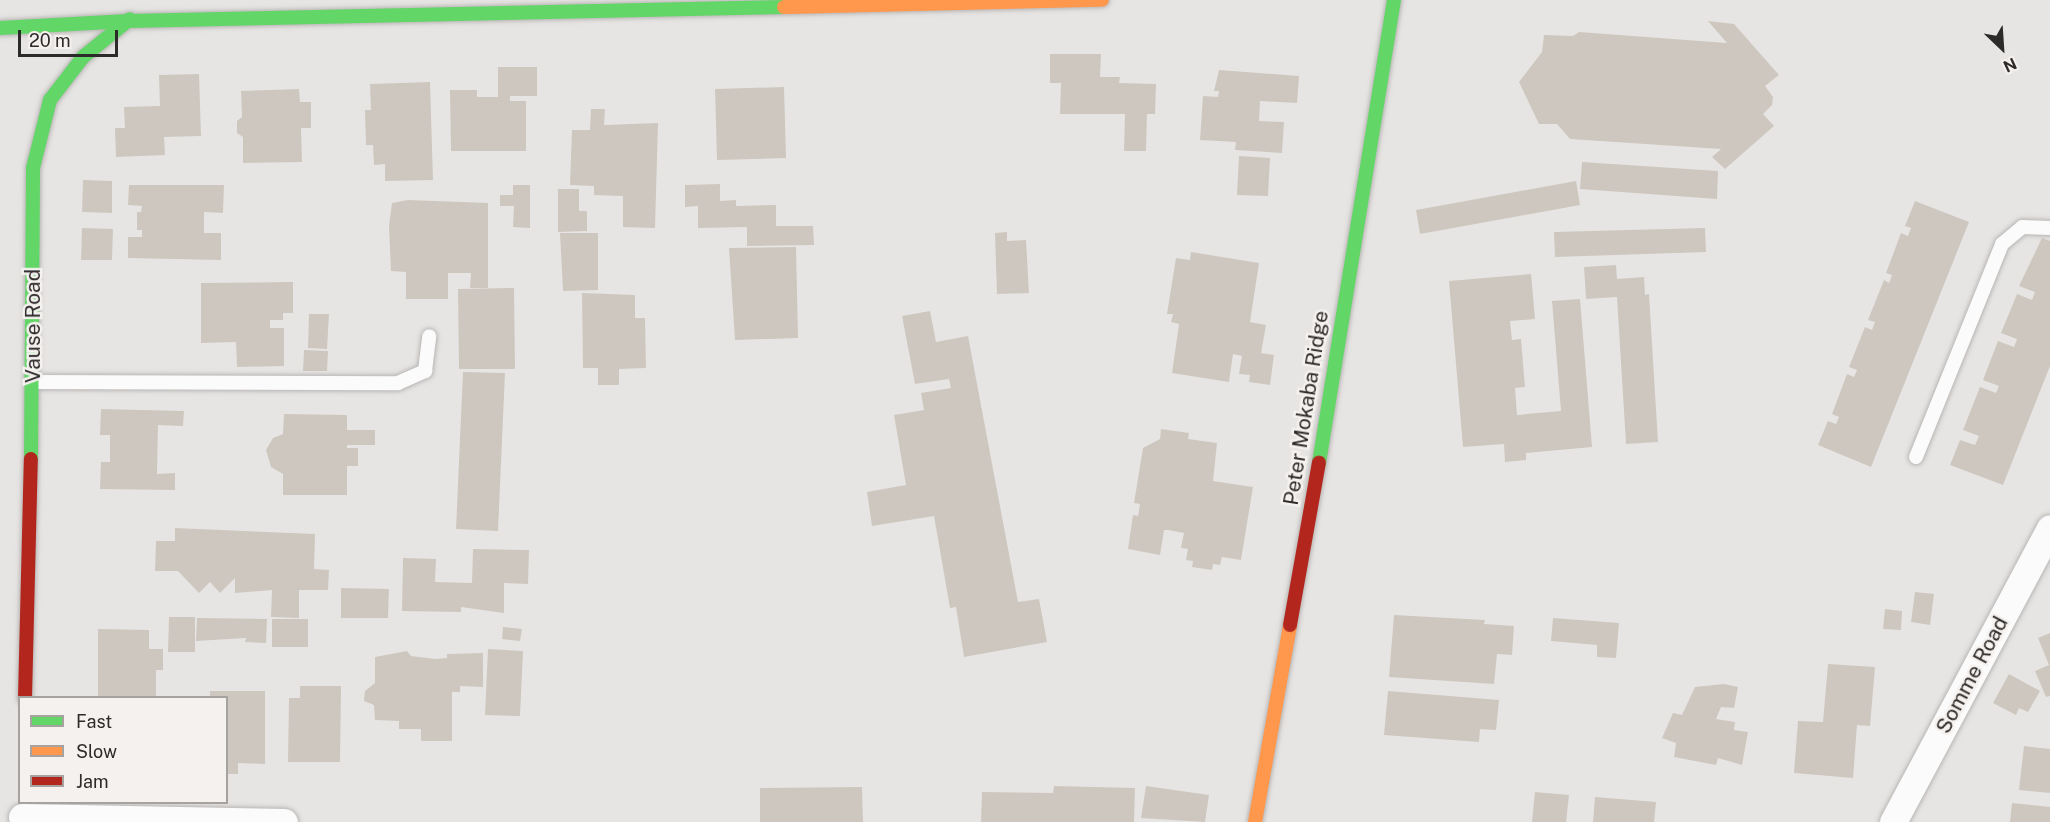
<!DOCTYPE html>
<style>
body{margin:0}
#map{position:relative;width:2050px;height:822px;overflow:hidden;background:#e7e5e3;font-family:"Public Sans",sans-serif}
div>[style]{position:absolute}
.building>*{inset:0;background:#cec7bf}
.roads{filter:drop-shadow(0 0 2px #b8b6b5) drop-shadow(0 0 2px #b8b6b5)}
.lane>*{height:14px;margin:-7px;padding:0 7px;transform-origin:7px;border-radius:7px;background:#fbfbfb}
.street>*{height:27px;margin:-13.5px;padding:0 13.5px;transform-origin:13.5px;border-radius:13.5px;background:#fbfbfb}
.fast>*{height:14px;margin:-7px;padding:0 7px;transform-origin:7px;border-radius:7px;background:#63d668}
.slow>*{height:14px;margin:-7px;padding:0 7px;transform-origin:7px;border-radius:7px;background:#ff974d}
.jam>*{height:14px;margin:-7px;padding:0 7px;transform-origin:7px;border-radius:7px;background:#b3261e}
span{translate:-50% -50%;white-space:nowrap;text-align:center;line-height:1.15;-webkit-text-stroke:5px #f5f1ef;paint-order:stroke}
.street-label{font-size:21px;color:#2c2b2a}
.legend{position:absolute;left:18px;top:696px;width:210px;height:108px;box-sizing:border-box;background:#f5f1ef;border:2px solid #a5a2a0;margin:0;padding:8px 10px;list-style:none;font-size:18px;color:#2c2b2a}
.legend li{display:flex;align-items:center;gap:12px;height:30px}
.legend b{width:30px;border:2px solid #a5a2a0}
.north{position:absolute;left:1972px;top:18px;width:60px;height:60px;-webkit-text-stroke:4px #f5f1ef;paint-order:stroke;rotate:155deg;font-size:16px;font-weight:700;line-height:24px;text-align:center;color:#2c2b2a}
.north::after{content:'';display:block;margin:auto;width:21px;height:27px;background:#2c2b2a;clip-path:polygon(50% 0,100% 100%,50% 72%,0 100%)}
.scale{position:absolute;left:18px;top:30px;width:100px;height:27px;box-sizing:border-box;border:3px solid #2c2b2a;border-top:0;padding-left:8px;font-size:18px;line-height:21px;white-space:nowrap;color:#2c2b2a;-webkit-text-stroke:4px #f5f1ef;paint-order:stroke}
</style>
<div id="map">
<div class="building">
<i style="clip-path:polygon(1708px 21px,1734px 24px,1779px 75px,1765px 86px,1773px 97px,1772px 105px,1763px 114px,1774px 126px,1725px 169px,1712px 157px,1721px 149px,1570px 139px,1557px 124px,1539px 124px,1519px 82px,1542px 52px,1544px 35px,1573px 36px,1579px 32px,1727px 43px)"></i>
<i style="clip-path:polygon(1050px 54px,1101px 54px,1100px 77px,1120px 77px,1119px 83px,1156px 84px,1155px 114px,1147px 114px,1146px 151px,1124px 151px,1125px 114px,1060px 114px,1061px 83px,1050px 83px)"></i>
<i style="clip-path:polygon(498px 67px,537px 67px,537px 96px,510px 96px,510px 101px,526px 101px,526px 151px,451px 151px,450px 90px,477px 90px,477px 97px,498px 97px)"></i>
<i style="clip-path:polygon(1219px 70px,1299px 76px,1297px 103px,1260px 101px,1259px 121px,1284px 122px,1282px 153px,1235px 150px,1236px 142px,1200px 140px,1203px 96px,1218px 97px,1219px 91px,1214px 91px)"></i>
<i style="clip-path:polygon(199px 74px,201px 136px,164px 137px,165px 155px,116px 157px,115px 128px,125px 128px,124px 107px,160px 106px,159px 75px)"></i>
<i style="clip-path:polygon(430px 82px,433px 180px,385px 181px,385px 164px,374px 165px,373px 145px,366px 145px,365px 110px,371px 110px,370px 84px)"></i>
<i style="clip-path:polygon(784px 87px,786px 158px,717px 160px,715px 89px)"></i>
<i style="clip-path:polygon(299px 89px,300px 102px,311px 102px,311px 128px,301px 128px,302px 162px,243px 163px,243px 137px,237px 133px,237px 121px,242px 117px,241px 91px)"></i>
<i style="clip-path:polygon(591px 109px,605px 109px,604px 125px,658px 123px,655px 228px,623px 227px,623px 196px,594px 195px,594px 186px,570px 185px,572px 130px,590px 130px)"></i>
<i style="clip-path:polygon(1239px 156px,1270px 158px,1268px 196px,1237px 195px)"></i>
<i style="clip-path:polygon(1582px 162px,1718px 171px,1717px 199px,1580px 189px)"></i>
<i style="clip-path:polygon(83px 180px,112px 181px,112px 213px,82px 212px)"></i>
<i style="clip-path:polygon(1576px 181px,1580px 205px,1420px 234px,1416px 210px)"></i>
<i style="clip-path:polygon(720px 184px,720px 201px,736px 200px,736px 206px,776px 205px,776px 226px,813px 226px,814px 245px,747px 246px,747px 227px,698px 228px,698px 206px,685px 207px,685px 185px)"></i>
<i style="clip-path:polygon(129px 185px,224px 185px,223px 213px,204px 212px,204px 233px,221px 233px,221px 260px,128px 258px,128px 237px,142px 237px,142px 230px,137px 230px,137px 212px,141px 212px,142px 206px,128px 205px)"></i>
<i style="clip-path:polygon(513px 185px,530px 185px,530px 228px,513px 227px,514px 206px,500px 206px,500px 195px,513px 195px)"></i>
<i style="clip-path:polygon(558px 189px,579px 189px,579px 211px,587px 211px,587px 231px,558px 232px)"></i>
<i style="clip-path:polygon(408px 200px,488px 203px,488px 288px,470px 288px,471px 273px,448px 273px,448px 299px,406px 299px,406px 272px,391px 271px,389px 226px,392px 203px)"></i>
<i style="clip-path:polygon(1915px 201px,1969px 222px,1871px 467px,1818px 445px,1828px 421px,1836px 424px,1839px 417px,1832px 414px,1847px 374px,1854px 377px,1857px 370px,1849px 367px,1865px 327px,1872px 330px,1875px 322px,1868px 320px,1884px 280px,1889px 283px,1892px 275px,1886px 273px,1901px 233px,1908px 236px,1911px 228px,1905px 226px)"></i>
<i style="clip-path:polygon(82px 228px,113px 229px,112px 260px,81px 260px)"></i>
<i style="clip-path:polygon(1705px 228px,1706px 252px,1555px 257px,1554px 232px)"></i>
<i style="clip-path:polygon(1007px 232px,1007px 241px,1026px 240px,1029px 293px,997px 294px,995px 233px)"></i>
<i style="clip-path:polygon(560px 233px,598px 233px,598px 290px,563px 291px)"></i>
<i style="clip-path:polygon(2042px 238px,2050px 241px,2050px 366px,2003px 485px,1950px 465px,1960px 440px,1975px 445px,1979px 436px,1963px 430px,1980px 387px,1996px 393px,1999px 386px,1983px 380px,1998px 341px,2014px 347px,2017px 339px,2001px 333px,2017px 294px,2032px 300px,2035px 292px,2019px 286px)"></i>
<i style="clip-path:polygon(796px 247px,798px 338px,735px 340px,729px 248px)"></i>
<i style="clip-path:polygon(1191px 252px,1259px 263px,1250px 322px,1266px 325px,1261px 353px,1274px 355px,1270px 385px,1249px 382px,1250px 375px,1239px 374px,1242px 356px,1233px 354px,1229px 382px,1172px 373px,1179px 324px,1171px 322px,1173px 314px,1167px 314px,1176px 258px,1190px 260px)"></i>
<i style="clip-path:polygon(1616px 265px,1617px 279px,1644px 277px,1645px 295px,1649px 294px,1658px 442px,1626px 444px,1617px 297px,1586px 299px,1584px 267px)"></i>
<i style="clip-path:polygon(1531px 274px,1535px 319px,1510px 321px,1512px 340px,1521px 339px,1525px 387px,1515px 388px,1517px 415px,1561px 411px,1552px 301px,1580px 299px,1592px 447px,1526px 453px,1526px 460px,1505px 462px,1504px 444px,1463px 447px,1449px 281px)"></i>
<i style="clip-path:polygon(293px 282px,293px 313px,283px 313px,283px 320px,270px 320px,270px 328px,284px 328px,284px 366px,237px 367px,236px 342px,201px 343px,201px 283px)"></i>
<i style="clip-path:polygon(514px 288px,515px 369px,459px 369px,458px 289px)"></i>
<i style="clip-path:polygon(582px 293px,635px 295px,635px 318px,645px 318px,646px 368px,619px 369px,619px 385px,598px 385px,598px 368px,583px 368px)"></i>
<i style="clip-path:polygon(930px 311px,936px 342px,968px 336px,1018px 602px,1039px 599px,1047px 642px,964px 657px,956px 607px,950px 608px,934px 516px,872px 526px,867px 492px,906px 485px,894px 415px,924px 410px,921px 393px,951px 388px,949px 379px,915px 384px,902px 316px)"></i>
<i style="clip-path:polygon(309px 314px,329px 314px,327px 349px,308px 348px)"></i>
<i style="clip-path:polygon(304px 350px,328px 351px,327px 371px,303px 371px)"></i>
<i style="clip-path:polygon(463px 372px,505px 373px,498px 531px,456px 529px)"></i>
<i style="clip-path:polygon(101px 409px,184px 411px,183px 426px,158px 425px,157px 474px,175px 473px,175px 490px,100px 489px,101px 462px,110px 462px,110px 435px,100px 435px)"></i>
<i style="clip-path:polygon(284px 414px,347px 415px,347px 430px,375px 430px,375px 445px,347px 445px,347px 448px,358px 448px,358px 466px,347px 466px,347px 495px,283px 495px,283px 474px,271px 467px,266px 450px,273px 438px,283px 434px)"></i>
<i style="clip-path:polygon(1161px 429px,1189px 433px,1188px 439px,1217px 443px,1213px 481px,1253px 487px,1241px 560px,1222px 557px,1220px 565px,1213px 564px,1212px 570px,1192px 567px,1193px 561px,1186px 560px,1188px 549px,1181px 548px,1184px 533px,1168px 530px,1164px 530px,1160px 555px,1128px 549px,1133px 515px,1138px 516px,1140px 504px,1134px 503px,1143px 448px,1160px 439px)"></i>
<i style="clip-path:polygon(175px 528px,315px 534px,314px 569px,329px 570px,328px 590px,299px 590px,299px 618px,271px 617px,272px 590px,235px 593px,235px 578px,220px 593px,210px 582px,199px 593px,178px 571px,155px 571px,156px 541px,175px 541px)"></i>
<i style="clip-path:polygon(473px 549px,529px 550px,528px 584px,504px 583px,504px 613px,461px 607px,461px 612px,402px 611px,403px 558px,436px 559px,435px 582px,472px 583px)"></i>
<i style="clip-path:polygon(341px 588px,389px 589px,388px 618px,341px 618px)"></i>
<i style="clip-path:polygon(1915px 592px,1934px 594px,1930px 625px,1911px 622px)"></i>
<i style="clip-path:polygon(1885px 609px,1902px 611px,1901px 630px,1883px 629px)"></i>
<i style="clip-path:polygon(1394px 615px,1485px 620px,1484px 624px,1514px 626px,1512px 655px,1497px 654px,1494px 684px,1389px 677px)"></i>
<i style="clip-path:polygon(169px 617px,195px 617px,195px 652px,168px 652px)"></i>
<i style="clip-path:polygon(197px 618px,267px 619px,266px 643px,245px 642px,246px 638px,196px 641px)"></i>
<i style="clip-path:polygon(1553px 618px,1619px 623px,1616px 658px,1597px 657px,1597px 645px,1551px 641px)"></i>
<i style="clip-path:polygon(272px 619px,308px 619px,308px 647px,272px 647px)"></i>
<i style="clip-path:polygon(503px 627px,522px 629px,520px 641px,502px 639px)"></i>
<i style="clip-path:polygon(98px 629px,149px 630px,149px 649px,163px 649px,163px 670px,156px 670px,156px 698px,98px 698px)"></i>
<i style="clip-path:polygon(2050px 633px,2050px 696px,2046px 697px,2035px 671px,2049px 665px,2038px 638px)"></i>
<i style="clip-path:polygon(488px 649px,523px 651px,520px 716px,485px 715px)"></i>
<i style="clip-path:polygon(407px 651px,411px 656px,435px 659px,447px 658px,447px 654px,483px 653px,483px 687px,460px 686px,460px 692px,452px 692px,452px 741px,421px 741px,421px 729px,399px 729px,399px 721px,375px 720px,374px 705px,364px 701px,365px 691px,375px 683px,375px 657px)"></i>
<i style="clip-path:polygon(1828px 664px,1875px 667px,1870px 726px,1857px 725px,1853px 778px,1794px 773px,1798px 721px,1823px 722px)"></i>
<i style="clip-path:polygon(2009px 674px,2040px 691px,2028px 712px,2019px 708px,2016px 715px,1993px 703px)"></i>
<i style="clip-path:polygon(1724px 684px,1738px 687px,1734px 708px,1721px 707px,1716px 719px,1735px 722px,1734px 730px,1748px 732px,1742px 765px,1718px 758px,1716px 765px,1674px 757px,1676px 743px,1662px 738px,1673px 713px,1682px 715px,1695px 687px)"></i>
<i style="clip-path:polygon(300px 686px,341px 686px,340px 762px,288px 762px,289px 698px,300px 698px)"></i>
<i style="clip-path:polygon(210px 691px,265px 691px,265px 764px,238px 763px,238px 774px,226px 774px,226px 698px,210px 698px)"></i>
<i style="clip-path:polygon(1388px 691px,1499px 700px,1496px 730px,1480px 729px,1479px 742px,1384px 735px)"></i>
<i style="clip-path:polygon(2024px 746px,2050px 749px,2050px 793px,2019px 790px)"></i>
<i style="clip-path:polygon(1054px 786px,1135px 788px,1134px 822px,981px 822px,982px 792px,1053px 793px)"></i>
<i style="clip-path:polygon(1146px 786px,1209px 795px,1205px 822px,1141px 818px)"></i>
<i style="clip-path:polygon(862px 787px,863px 822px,760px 822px,760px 788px)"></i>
<i style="clip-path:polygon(1535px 792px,1569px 795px,1566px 822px,1532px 822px)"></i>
<i style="clip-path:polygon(1595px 797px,1656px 802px,1654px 822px,1593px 822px)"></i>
<i style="clip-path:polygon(2012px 803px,2050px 807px,2050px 822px,2010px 822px)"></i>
</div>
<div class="roads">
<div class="lane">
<i style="left:33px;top:382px;width:365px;rotate:0.2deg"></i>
<i style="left:398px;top:383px;width:30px;rotate:-24deg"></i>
<i style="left:425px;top:371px;width:35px;rotate:-83deg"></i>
<i style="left:1916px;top:457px;width:230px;rotate:-68deg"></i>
<i style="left:2002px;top:244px;width:26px;rotate:-40deg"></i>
<i style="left:2022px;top:227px;width:28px;rotate:2deg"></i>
</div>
<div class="street">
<i style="left:22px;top:817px;width:262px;rotate:1.1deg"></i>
<i style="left:1893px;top:822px;width:333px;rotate:-61.9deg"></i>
</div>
<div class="fast">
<i style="left:0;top:28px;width:128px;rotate:-3.1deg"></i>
<i style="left:128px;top:21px;width:656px;rotate:-1.22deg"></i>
<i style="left:31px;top:459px;width:291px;rotate:-89.6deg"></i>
<i style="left:33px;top:168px;width:70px;rotate:-76deg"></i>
<i style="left:50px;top:100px;width:54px;rotate:-52.5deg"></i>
<i style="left:83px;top:57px;width:60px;rotate:-39deg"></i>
<i style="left:1319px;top:463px;width:469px;rotate:-80.8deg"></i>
</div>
<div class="slow">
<i style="left:784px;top:7px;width:318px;rotate:-1.3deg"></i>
<i style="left:1255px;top:822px;width:200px;rotate:-79.9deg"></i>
</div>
<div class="jam">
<i style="left:1290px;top:625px;width:165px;rotate:-79.9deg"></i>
<i style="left:25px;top:698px;width:239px;rotate:-88.6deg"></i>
</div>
</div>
<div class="street-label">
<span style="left:33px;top:326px;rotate:-90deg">Vause Road</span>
<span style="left:1306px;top:408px;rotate:-81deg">Peter Mokaba Ridge</span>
<span style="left:1972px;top:675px;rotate:-62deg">Somme Road</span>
</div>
<ul class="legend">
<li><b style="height:8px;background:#63d668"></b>Fast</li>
<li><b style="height:8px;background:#ff974d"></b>Slow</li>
<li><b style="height:8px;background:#b3261e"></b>Jam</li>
</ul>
<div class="north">N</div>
<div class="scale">20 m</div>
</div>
